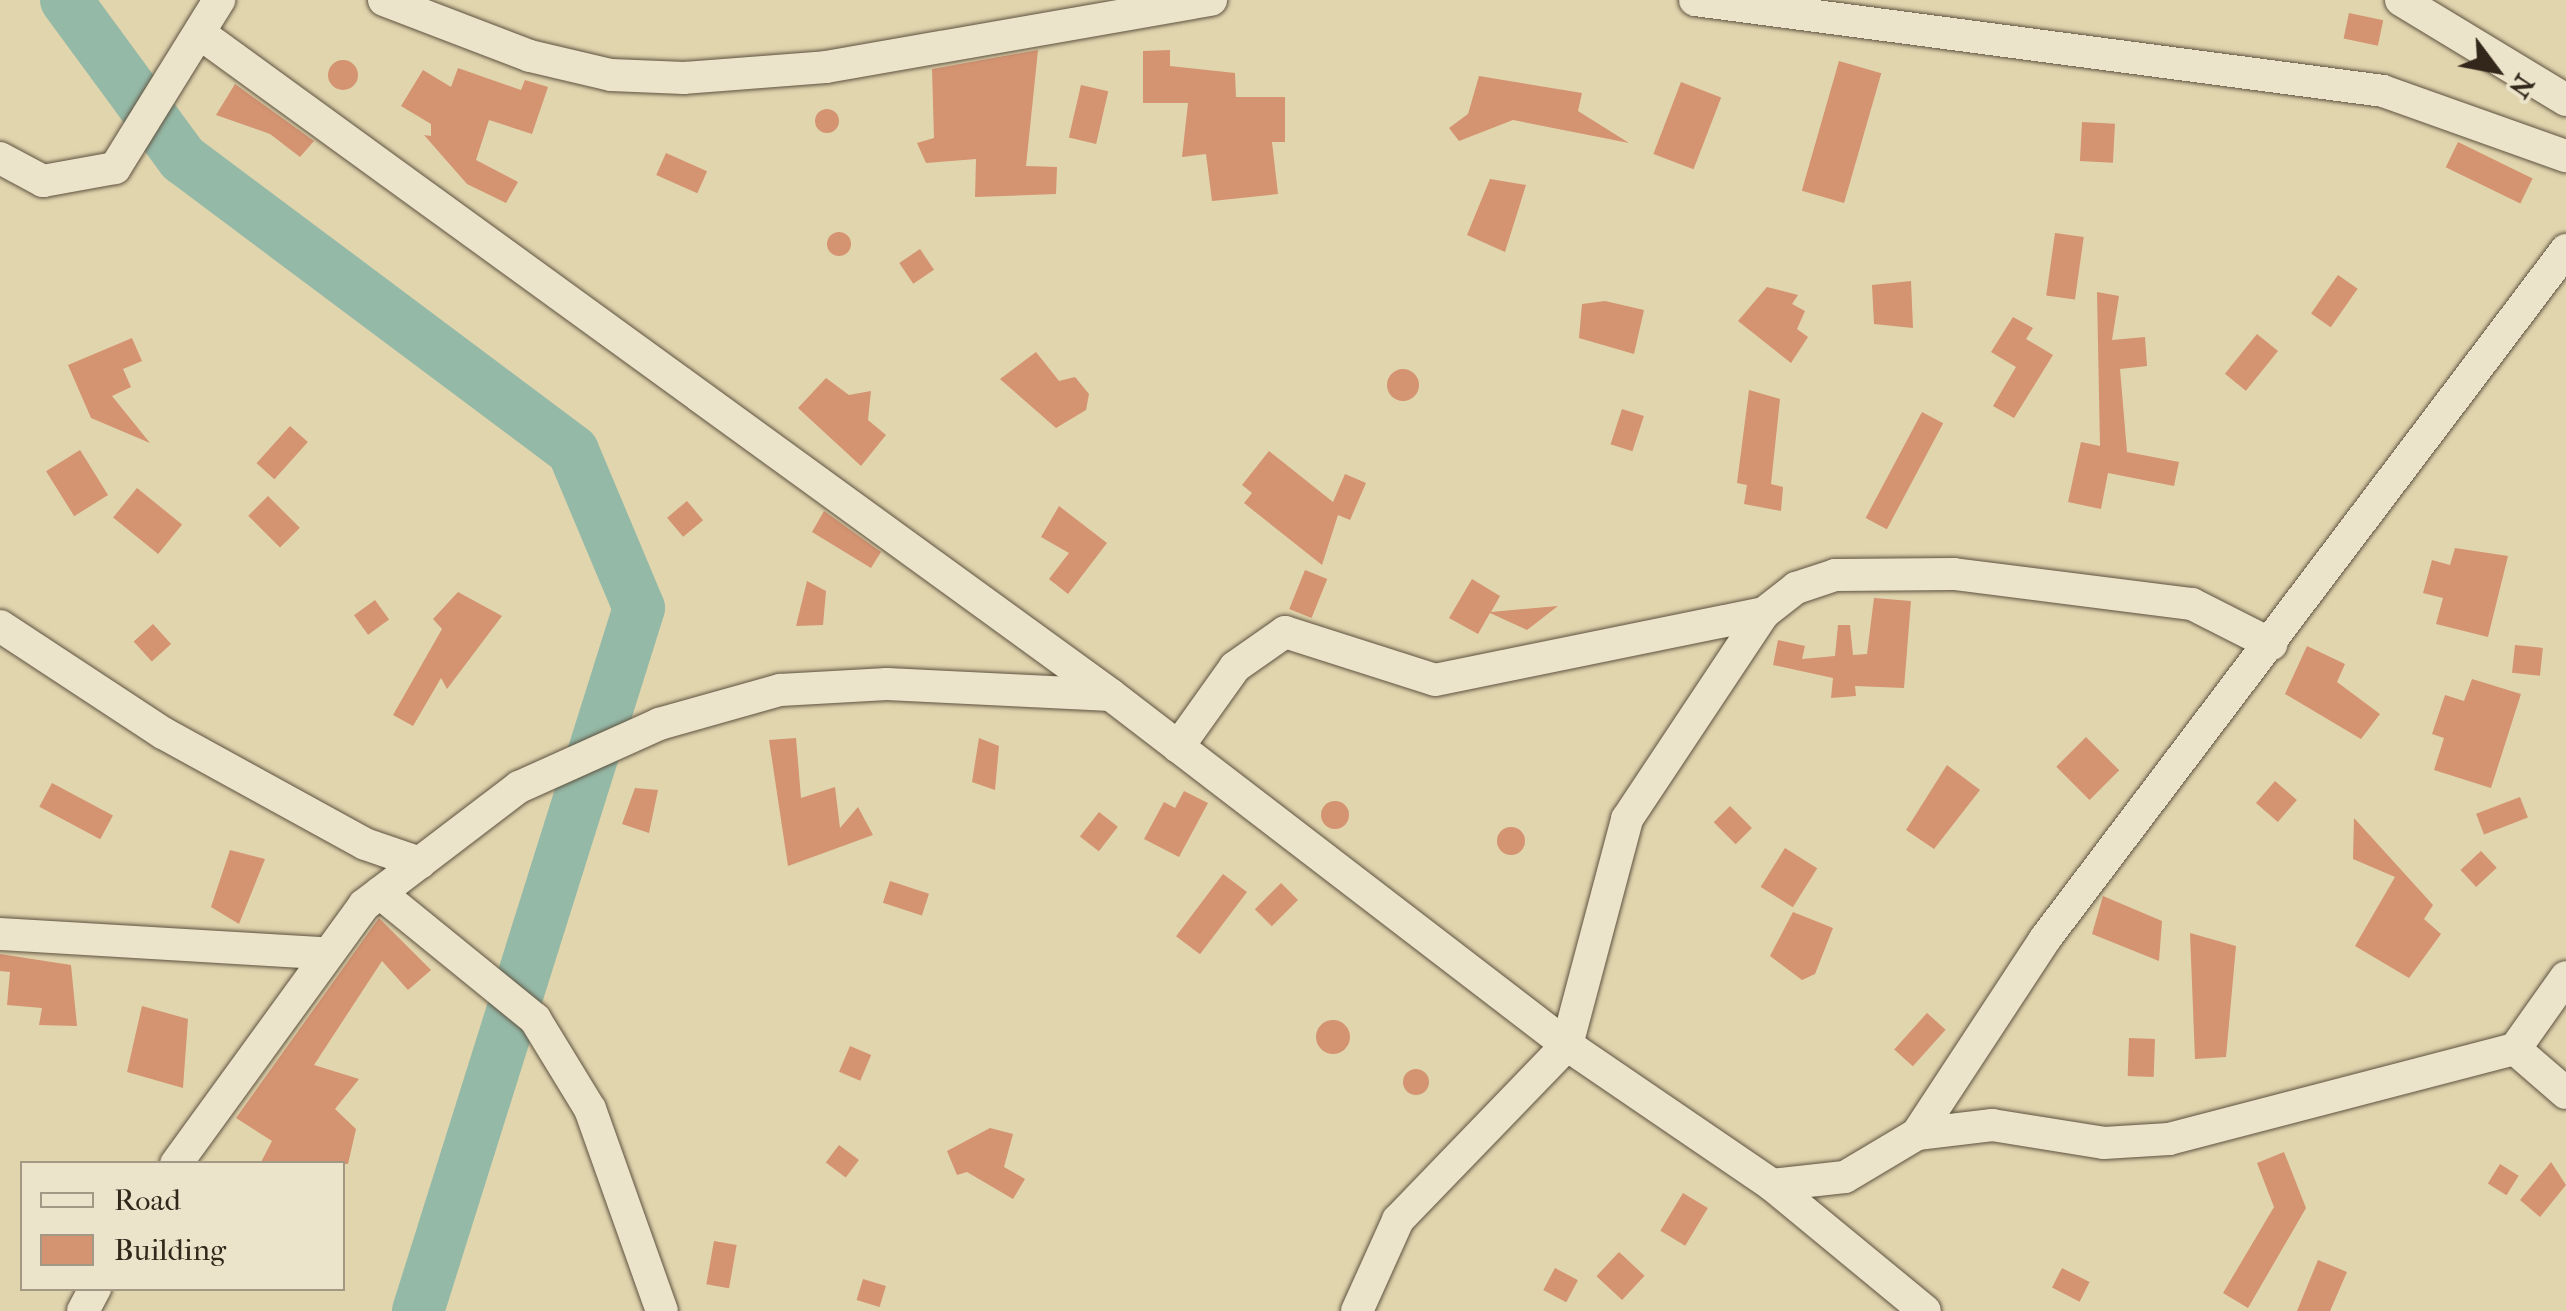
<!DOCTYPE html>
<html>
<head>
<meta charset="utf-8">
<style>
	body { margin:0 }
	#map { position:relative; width:2566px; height:1311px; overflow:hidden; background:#e1d5ae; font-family:"IM FELL French Canon",serif }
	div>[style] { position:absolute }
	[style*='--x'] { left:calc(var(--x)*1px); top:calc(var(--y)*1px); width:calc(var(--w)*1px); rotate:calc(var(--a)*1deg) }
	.river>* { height:52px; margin:-26px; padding:0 26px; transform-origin:26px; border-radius:26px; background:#95b9a7 }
	.building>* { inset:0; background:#d49371; transform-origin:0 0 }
	.round { border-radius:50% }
	.roads { filter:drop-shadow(0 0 2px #5e5240) drop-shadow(0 0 2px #5e5240) }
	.minor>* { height:32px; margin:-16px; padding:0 16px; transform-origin:16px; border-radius:16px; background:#ece4ca }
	span { translate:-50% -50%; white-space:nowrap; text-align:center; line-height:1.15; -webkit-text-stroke:10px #ece4ca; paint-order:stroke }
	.legend { position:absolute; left:20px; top:1161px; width:325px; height:130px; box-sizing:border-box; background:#ece4ca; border:2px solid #a29884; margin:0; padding:12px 18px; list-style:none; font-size:30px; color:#33271b }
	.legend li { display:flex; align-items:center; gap:20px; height:50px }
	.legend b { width:50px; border:2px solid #a29884 }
	.north { position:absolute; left:2446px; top:20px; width:100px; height:100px; -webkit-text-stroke:8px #ece4ca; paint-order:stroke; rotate:122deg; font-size:28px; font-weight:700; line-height:40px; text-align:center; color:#33271b }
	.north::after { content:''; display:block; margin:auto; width:35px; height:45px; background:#33271b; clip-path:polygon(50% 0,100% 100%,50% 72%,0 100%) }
</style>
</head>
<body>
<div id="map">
	<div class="river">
		<div style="--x:66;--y:0;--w:197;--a:53.7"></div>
		<div style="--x:183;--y:159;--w:487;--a:36.8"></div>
		<div style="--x:573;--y:451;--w:170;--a:67.2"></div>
		<div style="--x:639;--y:608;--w:737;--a:107.45"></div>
	</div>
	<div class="building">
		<div style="left:2349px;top:13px;width:35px;height:26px;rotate:12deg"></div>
		<div style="clip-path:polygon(1038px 50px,1026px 166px,1057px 167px,1056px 194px,975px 197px,976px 159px,926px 163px,917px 143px,934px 138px,932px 69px)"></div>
		<div style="clip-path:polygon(1170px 50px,1170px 66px,1235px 73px,1236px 97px,1285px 97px,1285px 142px,1272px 142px,1278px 194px,1212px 201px,1206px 154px,1182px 157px,1188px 103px,1143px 103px,1143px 51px)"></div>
		<div class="round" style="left:328px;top:60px;width:30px;height:30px"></div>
		<div style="left:1839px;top:61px;width:44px;height:135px;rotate:16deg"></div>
		<div style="clip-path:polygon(458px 68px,521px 90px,525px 80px,548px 87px,532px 134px,489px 120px,476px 160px,518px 182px,506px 203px,467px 184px,424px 135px,431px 136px,431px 124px,401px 106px,423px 70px,451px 87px)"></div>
		<div style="clip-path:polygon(1479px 76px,1582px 93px,1578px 111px,1629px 143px,1513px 120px,1459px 141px,1449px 128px,1468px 114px)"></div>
		<div style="left:1681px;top:82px;width:43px;height:77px;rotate:21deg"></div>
		<div style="clip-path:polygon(235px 84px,314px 141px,300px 157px,270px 134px,216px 115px)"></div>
		<div style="left:1081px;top:85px;width:28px;height:54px;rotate:13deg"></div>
		<div class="round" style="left:815px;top:109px;width:24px;height:24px"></div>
		<div style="left:2082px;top:122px;width:33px;height:39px;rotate:3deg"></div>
		<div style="left:2458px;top:142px;width:83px;height:28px;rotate:26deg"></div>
		<div style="left:666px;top:153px;width:45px;height:24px;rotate:24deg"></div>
		<div style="clip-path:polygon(1490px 179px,1526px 185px,1505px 252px,1467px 235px)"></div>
		<div class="round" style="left:827px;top:232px;width:24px;height:24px"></div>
		<div style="left:2055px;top:233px;width:29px;height:63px;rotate:8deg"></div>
		<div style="left:920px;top:249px;width:25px;height:25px;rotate:56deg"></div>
		<div style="left:2338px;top:275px;width:24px;height:47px;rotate:35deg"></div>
		<div style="clip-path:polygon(1911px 281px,1913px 328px,1874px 324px,1872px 285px)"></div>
		<div style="clip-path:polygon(1767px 287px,1798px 295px,1792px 304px,1805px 311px,1797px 329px,1808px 337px,1791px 363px,1738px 321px)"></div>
		<div style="clip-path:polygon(2097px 292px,2119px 296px,2112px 340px,2145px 337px,2147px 366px,2120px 369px,2127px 452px,2179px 462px,2174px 486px,2108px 473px,2101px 509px,2068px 502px,2081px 442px,2100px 446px)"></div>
		<div style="clip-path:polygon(1605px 301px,1644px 310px,1634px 354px,1579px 338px,1582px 304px)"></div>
		<div style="clip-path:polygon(2013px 317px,2033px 328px,2026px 339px,2053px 355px,2014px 418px,1993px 406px,2016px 367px,1991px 352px)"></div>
		<div style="left:2257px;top:334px;width:27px;height:51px;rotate:39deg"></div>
		<div style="clip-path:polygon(132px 338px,142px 361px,123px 369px,131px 387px,112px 396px,150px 443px,91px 418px,68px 365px)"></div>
		<div style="clip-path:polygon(1036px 352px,1059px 381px,1075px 377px,1089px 394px,1086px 410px,1056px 428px,1000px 379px)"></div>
		<div class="round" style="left:1387px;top:369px;width:32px;height:32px"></div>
		<div style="clip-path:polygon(826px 378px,849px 395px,871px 391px,868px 420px,886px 435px,861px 466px,798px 408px)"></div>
		<div style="clip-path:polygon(1749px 390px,1780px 399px,1771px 484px,1783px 487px,1781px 511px,1744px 504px,1747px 485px,1737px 483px)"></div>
		<div style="left:1622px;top:409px;width:23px;height:37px;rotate:18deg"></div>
		<div style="left:1922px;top:412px;width:24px;height:120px;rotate:28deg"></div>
		<div style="left:290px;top:426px;width:24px;height:50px;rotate:42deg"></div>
		<div style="left:80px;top:450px;width:53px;height:40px;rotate:58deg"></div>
		<div style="clip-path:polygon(1269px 451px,1333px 502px,1345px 474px,1366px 483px,1350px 520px,1338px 515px,1322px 565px,1244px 503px,1252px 493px,1242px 485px)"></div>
		<div style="left:137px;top:488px;width:58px;height:38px;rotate:39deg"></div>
		<div style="left:268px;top:496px;width:45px;height:28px;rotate:45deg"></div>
		<div style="left:687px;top:501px;width:25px;height:26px;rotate:50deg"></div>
		<div style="clip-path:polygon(1059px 506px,1107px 543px,1068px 594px,1049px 579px,1069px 553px,1041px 537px)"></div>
		<div style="clip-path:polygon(824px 511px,881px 552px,871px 568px,812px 532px)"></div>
		<div style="clip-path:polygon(2455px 548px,2508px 556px,2488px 637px,2436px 624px,2443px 598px,2423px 593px,2432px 560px,2450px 565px)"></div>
		<div style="left:1305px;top:570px;width:24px;height:42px;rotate:22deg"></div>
		<div style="clip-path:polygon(1472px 579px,1500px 596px,1491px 612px,1558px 606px,1527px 630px,1490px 613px,1478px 634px,1449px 618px)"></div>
		<div style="clip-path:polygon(807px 581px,826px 591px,823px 625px,796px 626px)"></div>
		<div style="clip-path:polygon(458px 592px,502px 616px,447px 689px,441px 678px,413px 726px,393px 715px,442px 629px,433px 619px)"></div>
		<div style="clip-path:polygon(1874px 598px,1911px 601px,1904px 688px,1855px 686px,1856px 696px,1831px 698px,1833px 678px,1773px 665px,1778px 640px,1805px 646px,1802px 659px,1835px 656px,1838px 625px,1850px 625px,1853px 655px,1867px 654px)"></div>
		<div style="left:375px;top:600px;width:24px;height:26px;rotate:54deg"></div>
		<div style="left:153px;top:624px;width:27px;height:26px;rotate:48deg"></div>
		<div style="left:2515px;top:645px;width:28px;height:28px;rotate:6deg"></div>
		<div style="clip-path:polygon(2307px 646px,2345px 664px,2337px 682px,2380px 714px,2361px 739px,2285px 694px)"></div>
		<div style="clip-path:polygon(2472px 679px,2521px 694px,2491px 788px,2434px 770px,2444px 738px,2432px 734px,2445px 695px,2464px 701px)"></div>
		<div style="left:2086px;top:737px;width:47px;height:42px;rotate:45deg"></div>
		<div style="clip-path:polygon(796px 738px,801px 798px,835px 787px,840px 828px,858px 807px,873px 835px,788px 866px,769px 740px)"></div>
		<div style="clip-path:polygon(979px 738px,999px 746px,995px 790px,972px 782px)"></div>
		<div style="clip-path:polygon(1947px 765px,1980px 790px,1934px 849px,1906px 830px)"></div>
		<div style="left:2275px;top:781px;width:29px;height:29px;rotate:41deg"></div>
		<div style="left:52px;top:783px;width:69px;height:27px;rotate:28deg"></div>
		<div style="clip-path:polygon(635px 788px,658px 790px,649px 833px,622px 824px)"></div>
		<div style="clip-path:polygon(1184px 791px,1208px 803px,1179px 857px,1144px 839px,1164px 802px,1175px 808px)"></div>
		<div style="left:2520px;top:797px;width:22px;height:47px;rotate:69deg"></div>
		<div class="round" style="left:1321px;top:801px;width:28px;height:28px"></div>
		<div style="left:1730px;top:806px;width:31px;height:23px;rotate:45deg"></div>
		<div style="left:1099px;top:812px;width:24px;height:31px;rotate:38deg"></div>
		<div style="clip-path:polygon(2354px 818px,2433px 905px,2424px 919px,2441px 934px,2409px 978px,2355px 946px,2395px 877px,2353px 859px)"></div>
		<div class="round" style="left:1497px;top:827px;width:28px;height:28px"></div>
		<div style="left:1785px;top:848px;width:38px;height:46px;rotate:32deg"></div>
		<div style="clip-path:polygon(230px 850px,265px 859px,239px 924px,211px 907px)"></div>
		<div style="left:2481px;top:851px;width:23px;height:28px;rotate:47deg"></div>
		<div style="left:1223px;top:874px;width:30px;height:78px;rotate:37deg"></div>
		<div style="left:890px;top:881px;width:41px;height:23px;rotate:18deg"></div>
		<div style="left:1281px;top:883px;width:24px;height:37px;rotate:45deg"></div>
		<div style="clip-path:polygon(2103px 896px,2162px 921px,2159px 961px,2092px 934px)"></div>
		<div style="clip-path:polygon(1793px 912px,1833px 928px,1815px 974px,1802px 980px,1770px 956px)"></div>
		<div style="clip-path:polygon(379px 918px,431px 970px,408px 990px,382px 961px,314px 1065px,359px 1079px,335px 1109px,356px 1129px,348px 1164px,260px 1164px,272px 1141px,236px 1118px)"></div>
		<div style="clip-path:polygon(2190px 933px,2236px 946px,2226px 1057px,2195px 1059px)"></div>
		<div style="clip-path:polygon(0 954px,71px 965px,77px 1026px,39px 1025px,42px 1008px,7px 1005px,10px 972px,0 971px)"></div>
		<div style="clip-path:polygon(142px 1006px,188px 1019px,183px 1088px,127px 1072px)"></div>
		<div style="left:1927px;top:1013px;width:25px;height:49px;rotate:42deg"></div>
		<div class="round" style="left:1316px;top:1020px;width:34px;height:34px"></div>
		<div style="left:2129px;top:1038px;width:26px;height:38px;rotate:2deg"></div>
		<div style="left:850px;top:1046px;width:23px;height:28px;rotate:23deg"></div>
		<div class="round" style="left:1403px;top:1069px;width:26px;height:26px"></div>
		<div style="clip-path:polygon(990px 1128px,1013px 1134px,1004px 1167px,1025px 1179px,1013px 1199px,967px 1172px,957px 1175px,947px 1151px)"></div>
		<div style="left:839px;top:1145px;width:25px;height:22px;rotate:37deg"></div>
		<div style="clip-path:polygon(2284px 1152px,2306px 1208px,2248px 1308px,2223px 1293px,2274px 1207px,2257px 1163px)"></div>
		<div style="clip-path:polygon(2551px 1162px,2566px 1185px,2540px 1217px,2520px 1200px)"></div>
		<div style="left:2500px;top:1164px;width:22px;height:23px;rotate:32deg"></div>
		<div style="left:1683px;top:1193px;width:29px;height:44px;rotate:31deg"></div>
		<div style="left:714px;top:1241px;width:23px;height:44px;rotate:10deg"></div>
		<div style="left:1619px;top:1252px;width:35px;height:33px;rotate:43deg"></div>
		<div style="clip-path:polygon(2318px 1260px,2347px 1272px,2330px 1311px,2297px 1311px)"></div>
		<div style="left:1555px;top:1268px;width:26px;height:25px;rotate:28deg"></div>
		<div style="left:2062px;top:1268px;width:31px;height:22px;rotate:27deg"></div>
		<div style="left:863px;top:1279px;width:24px;height:22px;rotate:17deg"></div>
	</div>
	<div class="roads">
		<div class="minor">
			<div style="--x:384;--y:0;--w:156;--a:21"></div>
			<div style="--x:530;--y:56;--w:83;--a:13.2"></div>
			<div style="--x:611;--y:75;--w:73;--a:2.4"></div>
			<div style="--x:684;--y:78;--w:142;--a:-4.4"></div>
			<div style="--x:826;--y:67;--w:391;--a:-9.9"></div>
			<div style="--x:1695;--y:0;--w:694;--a:7.53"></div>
			<div style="--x:2383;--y:91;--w:194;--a:19.6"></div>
			<div style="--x:2401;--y:0;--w:193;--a:31.2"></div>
			<div style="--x:202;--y:35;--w:1123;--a:35.98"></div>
			<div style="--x:1111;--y:695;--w:575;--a:37.51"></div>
			<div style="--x:1567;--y:1045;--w:248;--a:34.3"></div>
			<div style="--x:1772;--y:1185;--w:198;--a:39.5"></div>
			<div style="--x:0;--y:158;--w:49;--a:28.1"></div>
			<div style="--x:43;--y:181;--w:73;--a:-10.2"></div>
			<div style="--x:115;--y:168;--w:198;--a:-58.2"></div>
			<div style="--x:0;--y:626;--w:195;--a:33.3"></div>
			<div style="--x:163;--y:733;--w:230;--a:28.8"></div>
			<div style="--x:365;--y:844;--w:58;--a:19.1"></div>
			<div style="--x:1178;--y:747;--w:98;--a:-54.5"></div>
			<div style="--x:1235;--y:667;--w:61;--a:-35"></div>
			<div style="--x:1285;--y:632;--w:157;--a:17.7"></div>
			<div style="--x:1435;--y:680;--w:336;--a:-11.5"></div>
			<div style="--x:380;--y:893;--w:200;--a:39.1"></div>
			<div style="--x:535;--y:1019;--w:105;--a:58.6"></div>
			<div style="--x:590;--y:1109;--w:214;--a:70.4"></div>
			<div style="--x:0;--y:934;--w:325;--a:3.4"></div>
			<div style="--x:2515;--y:1049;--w:88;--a:-54.7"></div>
			<div style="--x:1917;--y:1134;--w:76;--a:-6.8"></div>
			<div style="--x:1992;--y:1125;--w:113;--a:9.1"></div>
			<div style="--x:2104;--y:1143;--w:65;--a:-3.5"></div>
			<div style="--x:2169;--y:1139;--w:358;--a:-14.6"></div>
			<div style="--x:2515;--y:1049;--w:67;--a:40.8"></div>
			<div style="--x:176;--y:1164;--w:320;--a:-54"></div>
			<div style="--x:364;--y:905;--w:195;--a:-37.3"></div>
			<div style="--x:519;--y:787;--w:154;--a:-24.2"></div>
			<div style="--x:659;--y:724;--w:126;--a:-15.7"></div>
			<div style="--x:780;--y:690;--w:107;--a:-3.2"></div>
			<div style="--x:887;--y:684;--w:224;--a:2.8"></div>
			<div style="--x:1772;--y:1185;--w:73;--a:-6.3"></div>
			<div style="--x:1845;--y:1177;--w:84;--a:-30.8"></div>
			<div style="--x:1917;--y:1134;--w:233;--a:-56.7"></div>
			<div style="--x:2045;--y:939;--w:864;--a:-52.9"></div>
			<div style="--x:83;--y:1311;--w:26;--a:-62"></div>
			<div style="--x:1357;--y:1311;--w:100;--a:-65.7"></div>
			<div style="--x:1398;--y:1220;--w:243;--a:-46"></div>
			<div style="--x:1567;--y:1045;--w:234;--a:-75.1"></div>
			<div style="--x:1627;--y:819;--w:247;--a:-56.4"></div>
			<div style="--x:1764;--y:613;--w:41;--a:-38"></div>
			<div style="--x:1796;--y:588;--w:41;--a:-18.4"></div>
			<div style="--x:1835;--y:575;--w:119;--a:-0.5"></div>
			<div style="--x:1954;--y:574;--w:240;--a:7.2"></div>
			<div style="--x:2192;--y:604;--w:89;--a:26.9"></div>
		</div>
	</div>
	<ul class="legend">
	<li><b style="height:12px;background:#ece4ca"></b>Road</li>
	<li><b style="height:28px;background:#d49371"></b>Building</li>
	</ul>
	<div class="north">N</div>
</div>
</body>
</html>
